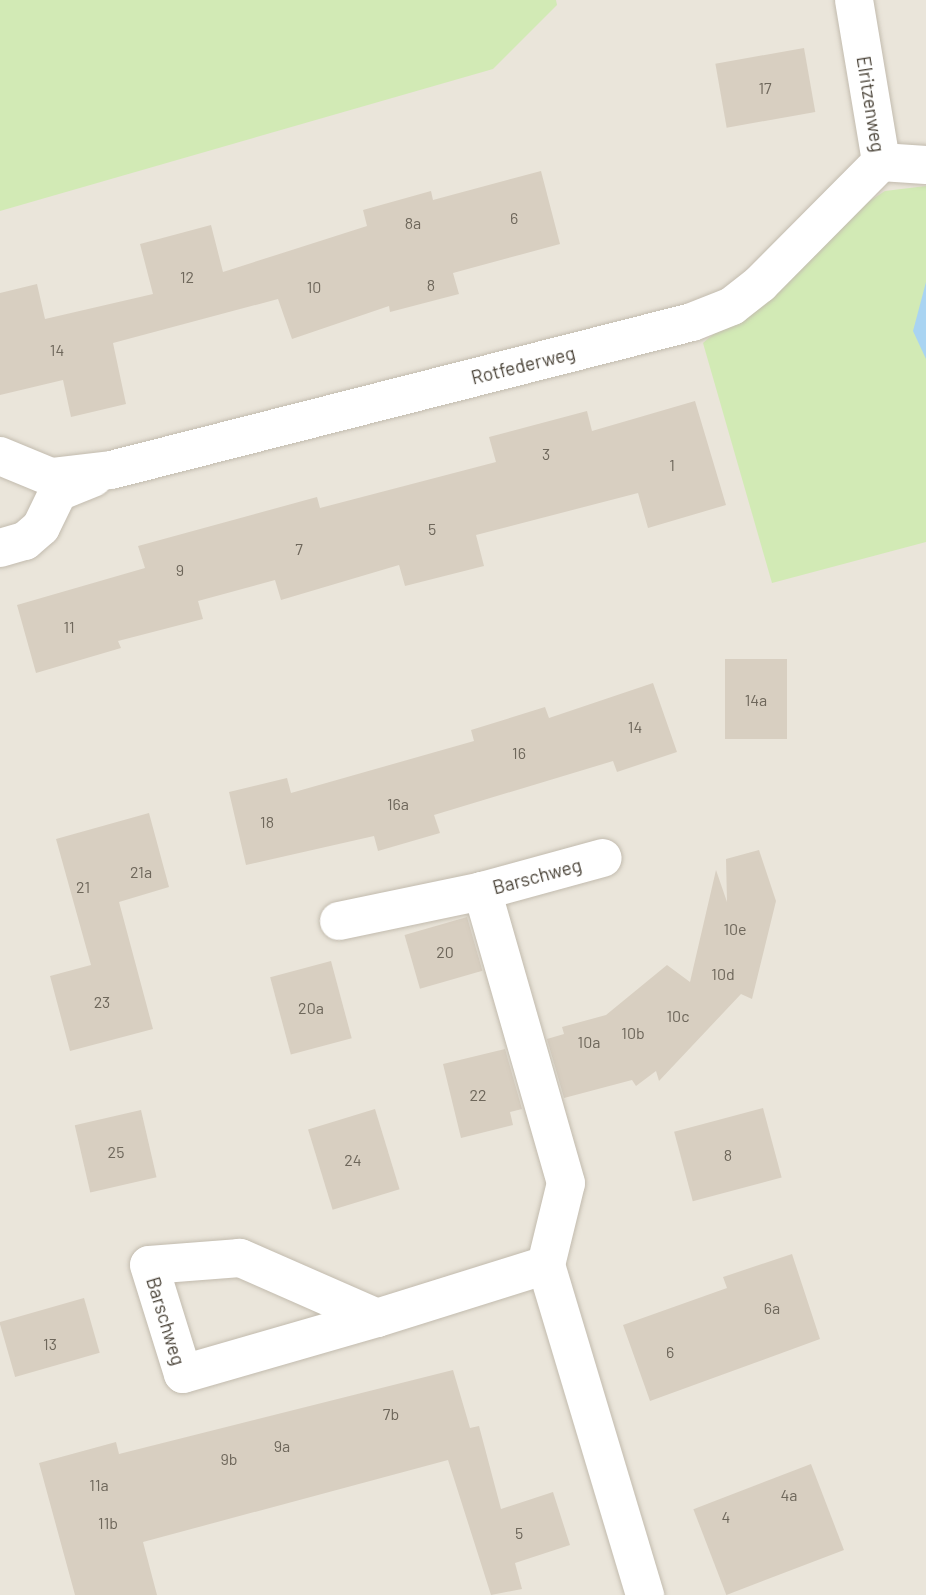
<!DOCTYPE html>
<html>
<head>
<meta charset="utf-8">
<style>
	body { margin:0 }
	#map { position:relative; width:926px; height:1595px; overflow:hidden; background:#f6f3ec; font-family:Barlow,sans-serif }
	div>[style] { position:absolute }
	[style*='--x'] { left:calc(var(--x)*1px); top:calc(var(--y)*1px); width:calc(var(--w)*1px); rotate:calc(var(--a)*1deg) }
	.residential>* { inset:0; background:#eae5da; transform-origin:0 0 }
	.green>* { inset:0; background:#d2eab5 }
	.water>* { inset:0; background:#a9d4f2 }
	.building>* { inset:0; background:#d8cfc1; transform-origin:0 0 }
	.roads { filter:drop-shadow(0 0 2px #c2bbae) drop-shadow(0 0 2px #c2bbae) }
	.minor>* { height:38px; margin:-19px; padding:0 19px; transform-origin:19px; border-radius:19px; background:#fff }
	span { translate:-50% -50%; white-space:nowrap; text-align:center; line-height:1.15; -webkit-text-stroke:7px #fff; paint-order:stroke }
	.number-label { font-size:16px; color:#6e675b }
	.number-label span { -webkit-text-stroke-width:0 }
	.street-label { font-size:19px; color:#4b4439 }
</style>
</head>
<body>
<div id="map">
	<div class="residential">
		<div style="left:0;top:0;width:926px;height:1595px"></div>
	</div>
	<div class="green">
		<div style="clip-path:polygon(0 0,556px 0,557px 5px,493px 69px,0 211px)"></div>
		<div style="clip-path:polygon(926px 186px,926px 542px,772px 583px,703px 343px,865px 204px,885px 191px)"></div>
	</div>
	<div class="water">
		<div style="clip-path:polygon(926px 282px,926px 359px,913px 331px)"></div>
	</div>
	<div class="building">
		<div style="left:804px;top:48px;width:65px;height:90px;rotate:80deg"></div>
		<div style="clip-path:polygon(541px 171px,560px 244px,453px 273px,459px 294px,390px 312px,389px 306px,292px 339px,278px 299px,113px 343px,126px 404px,71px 417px,63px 380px,0 395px,0 293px,37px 284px,45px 319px,153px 294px,140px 244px,211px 225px,223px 272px,367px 226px,363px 210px,431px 191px,433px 200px)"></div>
		<div style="clip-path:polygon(695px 401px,726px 505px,648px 528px,638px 493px,476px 535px,484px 566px,405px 586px,399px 565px,281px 600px,275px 580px,198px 601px,203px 619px,118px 641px,121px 648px,36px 673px,17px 605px,145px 568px,138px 546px,317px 497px,320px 508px,496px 462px,489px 437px,587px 411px,592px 431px)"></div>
		<div style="left:787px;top:659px;width:80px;height:62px;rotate:90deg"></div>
		<div style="clip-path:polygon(653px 683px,677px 752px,617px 772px,613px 761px,434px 815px,440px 833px,378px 851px,374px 836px,246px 865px,229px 792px,287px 778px,291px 793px,474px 741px,471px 730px,545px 707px,549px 718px)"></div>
		<div style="clip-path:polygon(149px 813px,169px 887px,119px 902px,153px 1029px,70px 1051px,50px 976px,91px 965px,56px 839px)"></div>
		<div style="clip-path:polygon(759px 850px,776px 901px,752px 999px,741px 994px,659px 1081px,656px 1071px,636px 1086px,632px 1080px,564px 1098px,547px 1039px,564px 1034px,562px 1027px,606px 1015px,667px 965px,690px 982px,716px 870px,727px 902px,726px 859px)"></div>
		<div style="left:467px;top:917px;width:56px;height:65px;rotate:74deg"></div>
		<div style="left:331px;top:961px;width:80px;height:63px;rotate:75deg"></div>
		<div style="clip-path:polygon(505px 1049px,522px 1109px,510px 1112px,513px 1125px,461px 1138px,443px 1064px)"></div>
		<div style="left:763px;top:1108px;width:72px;height:92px;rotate:75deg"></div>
		<div style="left:375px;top:1109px;width:84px;height:70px;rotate:73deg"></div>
		<div style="left:141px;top:1110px;width:69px;height:68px;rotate:77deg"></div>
		<div style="clip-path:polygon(792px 1254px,820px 1339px,650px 1401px,623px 1325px,727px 1288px,723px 1277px)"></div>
		<div style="left:84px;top:1298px;width:57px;height:88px;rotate:74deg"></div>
		<div style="clip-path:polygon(453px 1370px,470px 1428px,479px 1426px,501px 1509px,553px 1492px,570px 1545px,515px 1563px,522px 1589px,491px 1595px,448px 1460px,143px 1542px,157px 1595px,75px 1595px,39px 1463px,116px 1442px,119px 1454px)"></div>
		<div style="left:811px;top:1464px;width:92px;height:126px;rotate:69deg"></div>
	</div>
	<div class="roads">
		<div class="minor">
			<div style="--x:854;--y:0;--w:164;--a:80.5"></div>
			<div style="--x:881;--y:162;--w:45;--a:3.8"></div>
			<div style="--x:0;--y:456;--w:55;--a:22.4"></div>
			<div style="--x:51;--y:477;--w:60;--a:-6.7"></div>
			<div style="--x:111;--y:470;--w:600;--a:-14.29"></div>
			<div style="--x:692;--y:322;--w:43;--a:-21.8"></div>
			<div style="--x:732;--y:306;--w:36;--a:-38"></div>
			<div style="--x:760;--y:284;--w:172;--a:-45.2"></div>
			<div style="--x:0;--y:548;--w:26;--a:-16"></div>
			<div style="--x:25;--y:541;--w:21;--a:-41"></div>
			<div style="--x:41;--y:527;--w:39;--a:-64"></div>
			<div style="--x:58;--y:492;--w:38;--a:-22"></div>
			<div style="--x:339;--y:921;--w:146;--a:-11.8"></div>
			<div style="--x:546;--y:1265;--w:84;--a:-76.3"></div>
			<div style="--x:566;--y:1183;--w:304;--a:-106"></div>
			<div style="--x:482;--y:891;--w:125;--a:-15.3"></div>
			<div style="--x:377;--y:1318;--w:150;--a:-156.3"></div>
			<div style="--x:240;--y:1258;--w:91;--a:175.6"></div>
			<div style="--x:149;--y:1265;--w:114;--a:72.7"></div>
			<div style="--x:183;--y:1374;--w:202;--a:-16.1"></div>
			<div style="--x:377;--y:1318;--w:177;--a:-17.4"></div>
			<div style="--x:546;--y:1265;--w:345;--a:73.3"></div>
		</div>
	</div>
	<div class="number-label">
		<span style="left:765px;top:88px">17</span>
		<span style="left:514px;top:218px">6</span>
		<span style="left:413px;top:223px">8a</span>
		<span style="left:187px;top:277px">12</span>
		<span style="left:431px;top:285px">8</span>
		<span style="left:314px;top:287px">10</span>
		<span style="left:57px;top:350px">14</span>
		<span style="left:546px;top:454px">3</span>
		<span style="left:672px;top:465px">1</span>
		<span style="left:432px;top:529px">5</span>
		<span style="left:299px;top:549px">7</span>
		<span style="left:180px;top:570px">9</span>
		<span style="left:69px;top:627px">11</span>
		<span style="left:756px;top:700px">14a</span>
		<span style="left:635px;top:727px">14</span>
		<span style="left:519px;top:753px">16</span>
		<span style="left:398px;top:804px">16a</span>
		<span style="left:267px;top:822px">18</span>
		<span style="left:141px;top:872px">21a</span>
		<span style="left:83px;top:887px">21</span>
		<span style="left:735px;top:929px">10e</span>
		<span style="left:445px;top:952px">20</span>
		<span style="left:723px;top:974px">10d</span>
		<span style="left:102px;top:1002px">23</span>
		<span style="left:311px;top:1008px">20a</span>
		<span style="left:678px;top:1016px">10c</span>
		<span style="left:633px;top:1033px">10b</span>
		<span style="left:589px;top:1042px">10a</span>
		<span style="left:478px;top:1095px">22</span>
		<span style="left:116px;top:1152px">25</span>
		<span style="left:728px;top:1155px">8</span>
		<span style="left:353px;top:1160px">24</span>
		<span style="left:772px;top:1308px">6a</span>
		<span style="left:50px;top:1344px">13</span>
		<span style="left:670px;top:1352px">6</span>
		<span style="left:391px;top:1414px">7b</span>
		<span style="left:282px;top:1446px">9a</span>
		<span style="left:229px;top:1459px">9b</span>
		<span style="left:99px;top:1485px">11a</span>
		<span style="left:789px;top:1495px">4a</span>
		<span style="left:726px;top:1517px">4</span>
		<span style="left:108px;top:1523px">11b</span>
		<span style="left:519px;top:1533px">5</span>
	</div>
	<div class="street-label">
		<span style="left:871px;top:104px;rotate:81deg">Elritzenweg</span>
		<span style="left:523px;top:365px;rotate:-14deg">Rotfederweg</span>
		<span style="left:537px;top:876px;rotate:-15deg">Barschweg</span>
		<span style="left:166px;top:1321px;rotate:73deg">Barschweg</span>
	</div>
</div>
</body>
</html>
